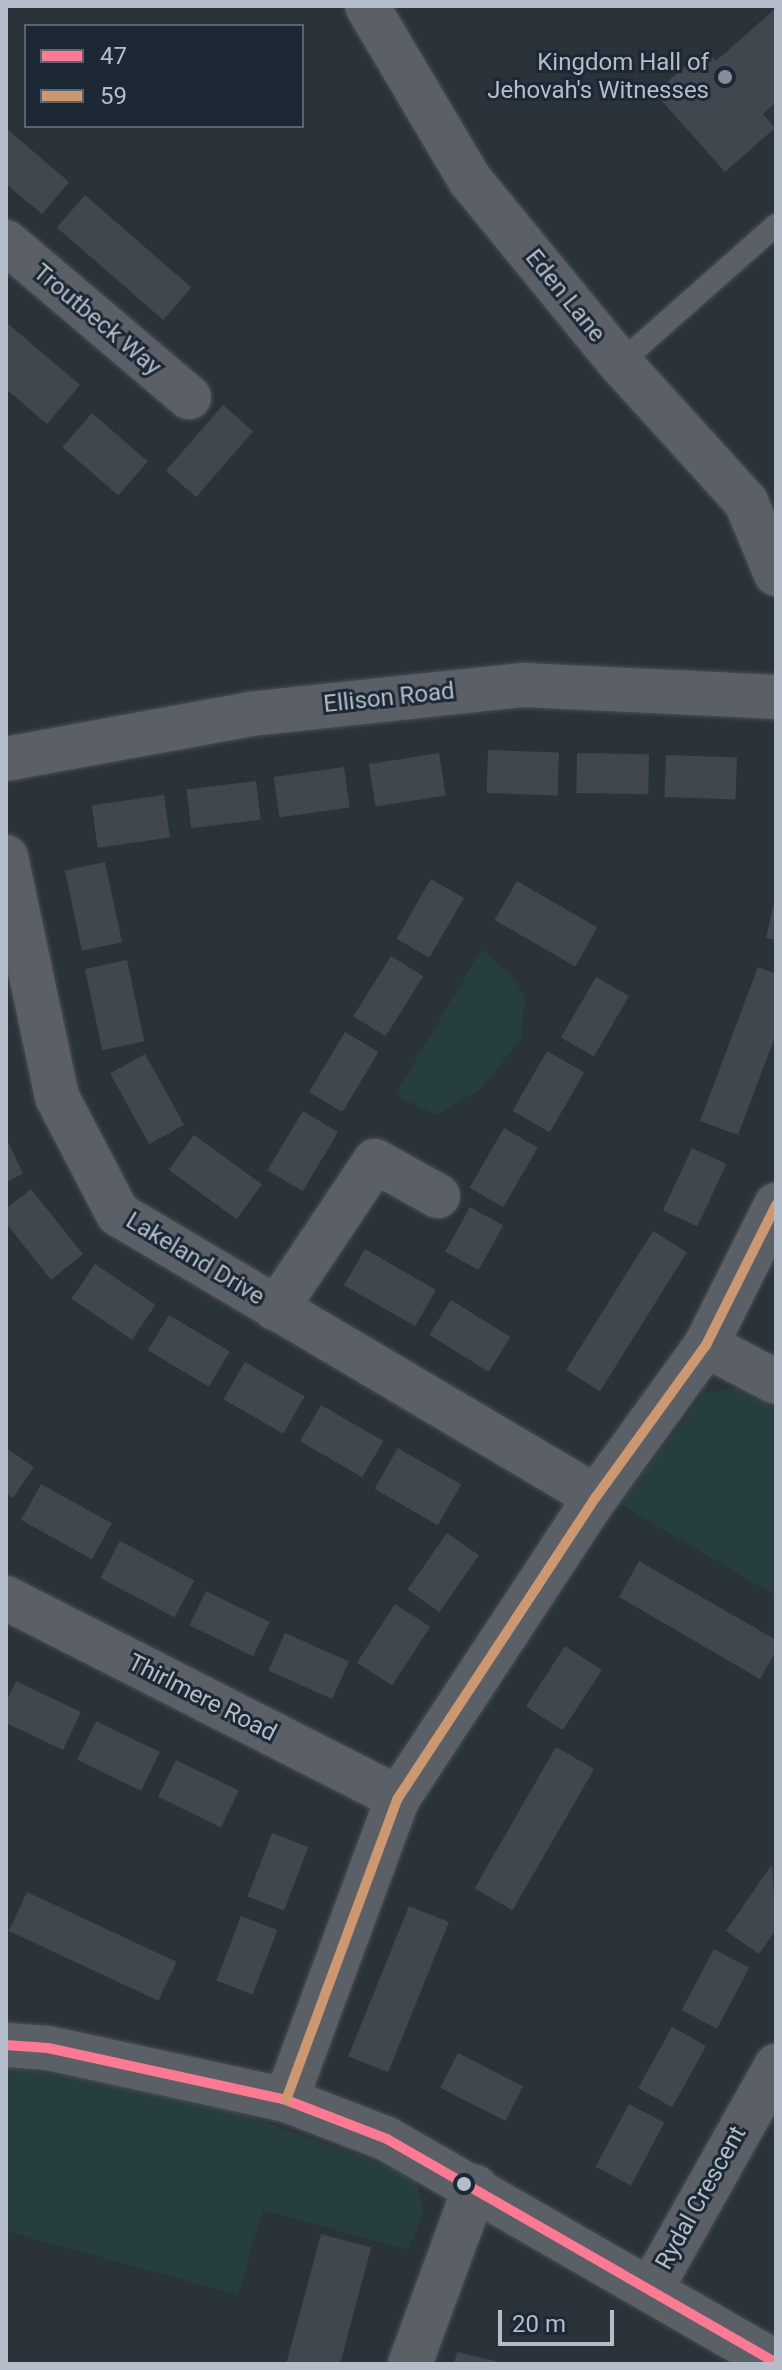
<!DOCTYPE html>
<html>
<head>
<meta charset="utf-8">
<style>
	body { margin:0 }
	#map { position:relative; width:782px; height:2370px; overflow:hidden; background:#2a323a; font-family:Roboto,sans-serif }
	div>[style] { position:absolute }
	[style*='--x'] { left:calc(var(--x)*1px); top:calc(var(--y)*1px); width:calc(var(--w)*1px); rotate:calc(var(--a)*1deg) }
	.green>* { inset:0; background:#273e40 }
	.building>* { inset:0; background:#41474e; transform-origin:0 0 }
	.roads { filter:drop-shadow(0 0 2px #484e54) drop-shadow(0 0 2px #484e54) }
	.service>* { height:22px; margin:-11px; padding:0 11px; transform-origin:11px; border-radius:11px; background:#5b6067 }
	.minor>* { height:44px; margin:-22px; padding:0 22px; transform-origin:22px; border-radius:22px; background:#5b6067 }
	.bus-1>* { height:10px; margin:-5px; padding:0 5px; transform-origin:5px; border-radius:5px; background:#fe7a93 }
	.bus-2>* { height:10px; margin:-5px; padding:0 5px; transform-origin:5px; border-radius:5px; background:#cd976f }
	.dots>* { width:22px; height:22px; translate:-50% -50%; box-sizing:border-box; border:4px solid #1d2835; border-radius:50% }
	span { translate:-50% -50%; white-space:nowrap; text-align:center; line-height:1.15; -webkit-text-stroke:6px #1d2835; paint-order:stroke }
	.poi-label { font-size:24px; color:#b4beca }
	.right { translate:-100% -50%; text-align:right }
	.street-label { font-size:24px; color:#b4beca }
	.frame { position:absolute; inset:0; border:8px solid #b4beca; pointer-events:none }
	.legend { position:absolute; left:24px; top:24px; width:280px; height:104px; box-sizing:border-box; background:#1d2835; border:2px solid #596471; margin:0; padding:10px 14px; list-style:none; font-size:24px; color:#b4beca }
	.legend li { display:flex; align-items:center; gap:16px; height:40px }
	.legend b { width:40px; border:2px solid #596471 }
	.scale { position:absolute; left:498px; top:2310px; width:116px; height:36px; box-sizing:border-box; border:4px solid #b4beca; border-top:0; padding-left:10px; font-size:24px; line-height:28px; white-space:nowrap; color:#b4beca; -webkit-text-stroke:6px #1d2835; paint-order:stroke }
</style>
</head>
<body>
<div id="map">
	<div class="green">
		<div style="clip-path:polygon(482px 949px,515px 979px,525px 1000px,521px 1039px,480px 1090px,436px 1115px,395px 1095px)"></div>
		<div style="clip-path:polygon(738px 1388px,776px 1410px,776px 1596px,620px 1504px,704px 1393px)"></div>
		<div style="clip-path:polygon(6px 2068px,75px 2077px,239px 2113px,416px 2176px,423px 2214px,408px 2250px,263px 2210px,238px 2295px,6px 2231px)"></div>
	</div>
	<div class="building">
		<div style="clip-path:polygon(776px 8px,776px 102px,763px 114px,775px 128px,725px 172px,655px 93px,705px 49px,716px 61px)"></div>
		<div style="clip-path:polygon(6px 128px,69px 182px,42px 214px,6px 184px)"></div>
		<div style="left:85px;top:195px;width:141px;height:43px;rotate:41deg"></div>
		<div style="clip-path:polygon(6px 322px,80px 385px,47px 424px,6px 389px)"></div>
		<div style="left:223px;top:405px;width:40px;height:87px;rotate:41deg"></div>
		<div style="left:92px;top:413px;width:74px;height:45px;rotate:41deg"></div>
		<div style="left:488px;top:750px;width:71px;height:43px;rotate:2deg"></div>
		<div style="left:439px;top:753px;width:43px;height:71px;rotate:81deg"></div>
		<div style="left:577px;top:753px;width:72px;height:40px;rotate:1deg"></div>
		<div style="left:666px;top:755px;width:71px;height:42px;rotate:2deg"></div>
		<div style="left:344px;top:767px;width:41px;height:71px;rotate:82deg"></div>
		<div style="left:256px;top:781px;width:39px;height:70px;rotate:83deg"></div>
		<div style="left:164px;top:795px;width:43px;height:73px;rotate:82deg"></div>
		<div style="left:105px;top:862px;width:82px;height:41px;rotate:78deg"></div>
		<div style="left:431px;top:879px;width:38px;height:69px;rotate:30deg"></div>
		<div style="left:517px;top:881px;width:93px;height:45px;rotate:30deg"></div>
		<div style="clip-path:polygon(775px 899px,776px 899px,776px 940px,766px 938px)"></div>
		<div style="left:391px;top:956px;width:38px;height:71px;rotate:32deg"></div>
		<div style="left:127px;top:960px;width:83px;height:43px;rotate:78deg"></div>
		<div style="clip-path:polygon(758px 967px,776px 974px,776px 1034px,738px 1135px,700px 1121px)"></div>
		<div style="left:596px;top:977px;width:38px;height:70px;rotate:30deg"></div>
		<div style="left:345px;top:1032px;width:39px;height:70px;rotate:31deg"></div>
		<div style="left:547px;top:1051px;width:43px;height:69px;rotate:30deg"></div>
		<div style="left:145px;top:1054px;width:81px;height:40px;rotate:61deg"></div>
		<div style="left:303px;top:1111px;width:41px;height:69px;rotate:31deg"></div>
		<div style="left:504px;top:1128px;width:39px;height:69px;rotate:30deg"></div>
		<div style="left:194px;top:1135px;width:84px;height:43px;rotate:36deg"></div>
		<div style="clip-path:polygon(6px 1137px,23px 1174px,6px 1182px)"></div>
		<div style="left:692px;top:1148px;width:38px;height:69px;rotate:25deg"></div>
		<div style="clip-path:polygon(31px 1189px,83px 1254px,51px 1280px,6px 1223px,6px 1209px)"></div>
		<div style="left:470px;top:1207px;width:38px;height:51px;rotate:29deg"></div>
		<div style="left:653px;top:1231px;width:40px;height:164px;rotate:32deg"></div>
		<div style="left:365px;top:1249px;width:82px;height:42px;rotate:30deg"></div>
		<div style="left:95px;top:1264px;width:73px;height:42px;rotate:34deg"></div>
		<div style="left:451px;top:1300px;width:70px;height:41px;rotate:32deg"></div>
		<div style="left:169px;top:1315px;width:71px;height:41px;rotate:31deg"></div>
		<div style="left:245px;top:1362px;width:69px;height:43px;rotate:30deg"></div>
		<div style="left:321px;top:1405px;width:72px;height:42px;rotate:30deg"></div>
		<div style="clip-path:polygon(6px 1448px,34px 1467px,13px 1498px,6px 1494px)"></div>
		<div style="left:398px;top:1448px;width:73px;height:47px;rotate:30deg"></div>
		<div style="left:41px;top:1484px;width:81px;height:41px;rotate:29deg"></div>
		<div style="left:447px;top:1533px;width:39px;height:69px;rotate:35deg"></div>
		<div style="left:120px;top:1541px;width:84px;height:42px;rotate:28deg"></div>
		<div style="clip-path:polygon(639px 1561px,776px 1640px,776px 1651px,760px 1679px,619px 1597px)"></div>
		<div style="left:206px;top:1591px;width:71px;height:38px;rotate:26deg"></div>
		<div style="left:395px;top:1604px;width:42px;height:70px;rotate:33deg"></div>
		<div style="left:285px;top:1633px;width:70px;height:41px;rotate:24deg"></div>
		<div style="left:565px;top:1646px;width:44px;height:72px;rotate:33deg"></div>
		<div style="clip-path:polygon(16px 1681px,81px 1712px,63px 1750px,6px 1723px,6px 1702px)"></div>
		<div style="left:96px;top:1721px;width:71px;height:43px;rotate:26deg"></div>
		<div style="left:556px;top:1747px;width:44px;height:163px;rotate:30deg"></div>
		<div style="left:176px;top:1760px;width:70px;height:41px;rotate:26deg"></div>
		<div style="left:272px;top:1833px;width:39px;height:68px;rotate:21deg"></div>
		<div style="clip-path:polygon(772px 1864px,776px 1930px,759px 1954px,726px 1931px)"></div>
		<div style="left:27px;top:1892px;width:165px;height:43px;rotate:25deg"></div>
		<div style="left:409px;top:1906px;width:43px;height:162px;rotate:22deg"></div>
		<div style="left:241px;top:1916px;width:39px;height:69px;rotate:21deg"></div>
		<div style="left:714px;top:1949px;width:40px;height:69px;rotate:28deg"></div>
		<div style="left:672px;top:2027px;width:39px;height:70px;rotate:29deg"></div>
		<div style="left:458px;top:2053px;width:73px;height:39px;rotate:27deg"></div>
		<div style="left:629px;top:2104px;width:40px;height:71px;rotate:28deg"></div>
		<div style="left:321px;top:2234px;width:52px;height:135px;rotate:15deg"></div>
		<div style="clip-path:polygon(457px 2352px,503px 2363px,503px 2364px,454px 2364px)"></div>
	</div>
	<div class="roads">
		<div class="service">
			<div style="--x:620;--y:363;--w:208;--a:-41.5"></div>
		</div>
		<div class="minor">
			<div style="--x:367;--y:6;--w:202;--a:59.4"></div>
			<div style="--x:470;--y:180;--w:237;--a:50.7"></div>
			<div style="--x:620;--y:363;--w:188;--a:47.8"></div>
			<div style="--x:746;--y:502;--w:78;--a:67.4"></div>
			<div style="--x:6;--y:242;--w:240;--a:40.3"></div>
			<div style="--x:6;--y:759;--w:248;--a:-10.4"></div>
			<div style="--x:250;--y:714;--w:275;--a:-6.1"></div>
			<div style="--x:523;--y:685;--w:253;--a:2.7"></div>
			<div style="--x:6;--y:857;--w:245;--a:78"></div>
			<div style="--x:57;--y:1097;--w:132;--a:62.5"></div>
			<div style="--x:118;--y:1214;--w:555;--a:30.63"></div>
			<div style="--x:276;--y:1309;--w:178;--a:-56.2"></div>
			<div style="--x:375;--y:1161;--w:72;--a:29.1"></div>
			<div style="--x:706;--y:1345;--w:79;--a:27.9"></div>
			<div style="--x:6;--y:1598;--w:440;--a:27"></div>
			<div style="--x:6;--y:2045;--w:42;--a:4.1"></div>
			<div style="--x:48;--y:2048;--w:244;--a:12.3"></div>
			<div style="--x:286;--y:2100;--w:108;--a:21.1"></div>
			<div style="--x:387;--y:2139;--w:449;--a:29.9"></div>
			<div style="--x:286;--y:2100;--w:322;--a:-69.7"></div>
			<div style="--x:398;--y:1798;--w:360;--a:-56.7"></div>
			<div style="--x:596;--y:1497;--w:188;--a:-54.1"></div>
			<div style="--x:706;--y:1345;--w:157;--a:-63.4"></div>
			<div style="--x:651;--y:2289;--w:256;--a:-60.7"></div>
			<div style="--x:410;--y:2364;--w:189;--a:-69.8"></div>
		</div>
	</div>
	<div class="bus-1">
		<div style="--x:6;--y:2045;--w:42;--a:4.1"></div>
		<div style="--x:48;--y:2048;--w:244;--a:12.3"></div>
		<div style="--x:286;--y:2100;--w:108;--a:21.1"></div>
		<div style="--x:387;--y:2139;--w:449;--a:29.9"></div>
	</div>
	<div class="bus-2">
		<div style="--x:286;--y:2100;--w:322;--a:-69.7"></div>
		<div style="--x:398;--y:1798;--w:360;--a:-56.7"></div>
		<div style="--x:596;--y:1497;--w:188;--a:-54.1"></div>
		<div style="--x:706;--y:1345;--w:157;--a:-63.4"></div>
	</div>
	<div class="dots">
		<div style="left:725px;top:77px;background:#848d98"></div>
		<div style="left:464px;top:2184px;background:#b4beca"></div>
	</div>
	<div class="poi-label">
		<span class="right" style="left:709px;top:77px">Kingdom Hall of<br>Jehovah's Witnesses</span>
	</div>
	<div class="street-label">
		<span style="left:565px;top:296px;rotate:51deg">Eden Lane</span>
		<span style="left:97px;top:320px;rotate:40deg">Troutbeck Way</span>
		<span style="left:389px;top:698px;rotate:-6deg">Ellison Road</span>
		<span style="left:195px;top:1259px;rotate:31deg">Lakeland Drive</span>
		<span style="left:202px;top:1698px;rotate:27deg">Thirlmere Road</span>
		<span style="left:701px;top:2198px;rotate:-61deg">Rydal Crescent</span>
	</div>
	<div class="frame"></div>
	<ul class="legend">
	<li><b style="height:10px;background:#fe7a93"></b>47</li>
	<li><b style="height:10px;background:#cd976f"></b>59</li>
	</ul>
	<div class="scale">20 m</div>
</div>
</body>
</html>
